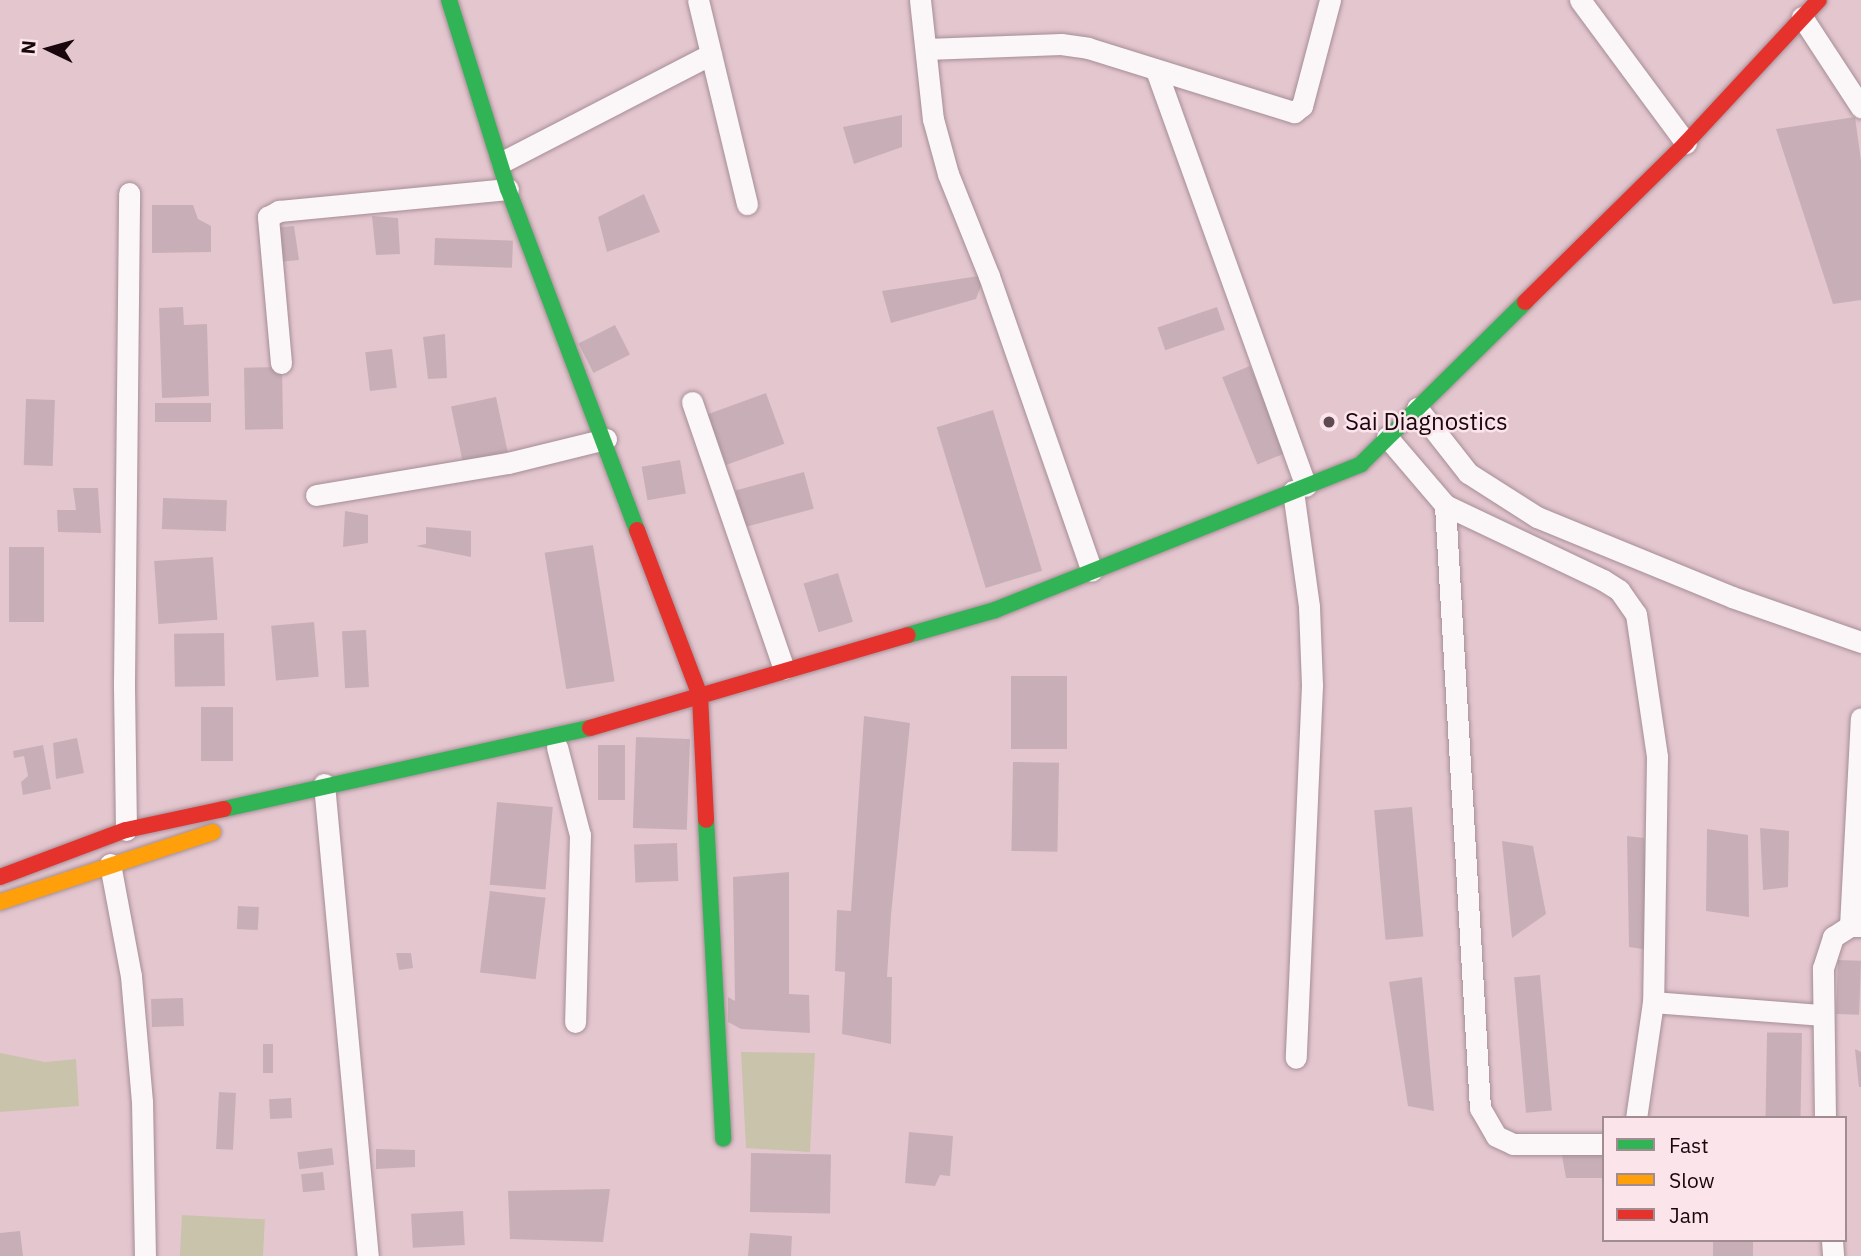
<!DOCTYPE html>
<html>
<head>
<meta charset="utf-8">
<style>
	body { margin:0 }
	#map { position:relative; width:1861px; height:1256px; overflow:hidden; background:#e4c6cf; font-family:"IBM Plex Sans",sans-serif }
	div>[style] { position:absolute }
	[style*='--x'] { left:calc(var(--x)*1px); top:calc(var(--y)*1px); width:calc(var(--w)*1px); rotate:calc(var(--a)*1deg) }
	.green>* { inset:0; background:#cac3ac; transform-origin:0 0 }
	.building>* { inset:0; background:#c8afb7; transform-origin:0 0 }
	.roads { filter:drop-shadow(0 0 2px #a58e95) drop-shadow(0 0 2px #a58e95) }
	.street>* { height:21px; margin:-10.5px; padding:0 10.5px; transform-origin:10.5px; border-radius:10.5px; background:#fbf6f8 }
	.fast>* { height:16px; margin:-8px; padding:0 8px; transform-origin:8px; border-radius:8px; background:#30b455 }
	.slow>* { height:16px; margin:-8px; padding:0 8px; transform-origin:8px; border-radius:8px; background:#ff9f0a }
	.jam>* { height:16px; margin:-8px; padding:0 8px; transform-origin:8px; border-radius:8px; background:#e5322d }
	.dots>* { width:19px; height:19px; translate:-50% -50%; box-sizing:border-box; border:4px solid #fce4eb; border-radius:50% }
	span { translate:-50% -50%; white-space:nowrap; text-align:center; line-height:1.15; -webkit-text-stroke:5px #fce4eb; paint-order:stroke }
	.poi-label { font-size:24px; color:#19070d }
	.left { translate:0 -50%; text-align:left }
	.legend { position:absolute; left:1602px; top:1116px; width:245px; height:126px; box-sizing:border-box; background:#fce4eb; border:2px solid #a18c92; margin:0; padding:9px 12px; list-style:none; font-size:21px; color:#19070d }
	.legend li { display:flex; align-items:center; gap:14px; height:35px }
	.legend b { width:35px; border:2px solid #a18c92 }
	.north { position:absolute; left:14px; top:14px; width:70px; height:70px; -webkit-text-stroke:5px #fce4eb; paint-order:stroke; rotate:275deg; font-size:19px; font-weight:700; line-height:28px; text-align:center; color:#19070d }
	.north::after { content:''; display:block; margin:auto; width:24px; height:32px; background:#19070d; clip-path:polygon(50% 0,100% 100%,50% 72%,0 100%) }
</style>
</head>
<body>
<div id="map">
	<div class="green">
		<div style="clip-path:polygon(741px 1052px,815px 1053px,810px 1152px,746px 1148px)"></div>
		<div style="clip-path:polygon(0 1053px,45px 1062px,76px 1059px,79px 1106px,0 1112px)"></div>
		<div style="left:182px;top:1215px;width:83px;height:41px;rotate:3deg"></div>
	</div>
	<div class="building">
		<div style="clip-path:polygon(902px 115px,902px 147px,854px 164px,843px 127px)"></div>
		<div style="clip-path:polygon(1855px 117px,1861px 161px,1861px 300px,1833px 304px,1776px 129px)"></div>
		<div style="clip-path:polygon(644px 194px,660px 232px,607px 252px,598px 217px)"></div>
		<div style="clip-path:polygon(152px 205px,193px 205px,198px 219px,211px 226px,211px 252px,152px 253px)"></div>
		<div style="clip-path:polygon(372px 216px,398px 218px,400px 254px,376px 255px)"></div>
		<div style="clip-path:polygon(294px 226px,299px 260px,278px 262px,271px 228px)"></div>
		<div style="left:435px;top:238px;width:78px;height:27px;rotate:2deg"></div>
		<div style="clip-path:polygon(985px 275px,976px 299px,891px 323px,882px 291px)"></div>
		<div style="clip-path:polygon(183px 307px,184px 325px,207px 324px,209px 396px,162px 398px,159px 308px)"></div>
		<div style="left:1217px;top:307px;width:24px;height:63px;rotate:71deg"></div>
		<div style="left:615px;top:325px;width:33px;height:41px;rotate:63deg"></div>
		<div style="clip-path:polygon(445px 334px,447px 378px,428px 379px,423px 337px)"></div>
		<div style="left:392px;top:349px;width:39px;height:27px;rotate:83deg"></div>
		<div style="left:1250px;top:366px;width:94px;height:30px;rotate:68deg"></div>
		<div style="left:282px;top:367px;width:62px;height:38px;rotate:89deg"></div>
		<div style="left:766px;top:393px;width:54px;height:62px;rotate:70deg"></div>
		<div style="left:496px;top:397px;width:56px;height:46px;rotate:78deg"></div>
		<div style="left:26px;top:399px;width:29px;height:66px;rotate:2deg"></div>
		<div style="left:155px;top:403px;width:56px;height:19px"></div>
		<div style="left:993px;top:410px;width:168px;height:59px;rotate:73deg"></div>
		<div style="left:680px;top:460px;width:34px;height:39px;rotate:80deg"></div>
		<div style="left:804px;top:472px;width:38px;height:71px;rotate:75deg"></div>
		<div style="clip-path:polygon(73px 488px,98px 488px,101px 533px,58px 532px,57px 510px,76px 510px)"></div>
		<div style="left:163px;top:498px;width:64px;height:31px;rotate:2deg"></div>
		<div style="clip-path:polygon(345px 511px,368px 515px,368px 543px,343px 547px)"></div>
		<div style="clip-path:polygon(426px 527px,471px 531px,471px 557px,416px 546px,426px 544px)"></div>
		<div style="left:593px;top:545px;width:138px;height:49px;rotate:81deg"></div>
		<div style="left:9px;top:547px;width:35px;height:75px"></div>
		<div style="left:213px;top:557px;width:63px;height:59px;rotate:86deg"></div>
		<div style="left:838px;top:573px;width:51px;height:36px;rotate:73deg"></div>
		<div style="left:314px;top:622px;width:55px;height:43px;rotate:85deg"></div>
		<div style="left:366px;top:630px;width:57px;height:24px;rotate:87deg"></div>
		<div style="left:224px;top:633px;width:53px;height:50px;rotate:89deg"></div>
		<div style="left:1011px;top:676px;width:56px;height:73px"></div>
		<div style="left:201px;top:707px;width:32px;height:54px"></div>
		<div style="clip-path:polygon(864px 716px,910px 723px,891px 915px,887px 977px,892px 977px,891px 1044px,842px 1034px,845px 972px,835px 971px,837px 910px,851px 911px)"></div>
		<div style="left:636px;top:737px;width:54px;height:91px;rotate:2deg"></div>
		<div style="clip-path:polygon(77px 738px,84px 773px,56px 779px,53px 743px)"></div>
		<div style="clip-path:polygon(43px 745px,51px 789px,23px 795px,21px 782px,28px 776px,24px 756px,14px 758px,13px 751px)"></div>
		<div style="left:598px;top:745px;width:27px;height:55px"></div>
		<div style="left:1013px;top:762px;width:46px;height:89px;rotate:1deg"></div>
		<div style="left:497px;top:802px;width:56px;height:83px;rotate:5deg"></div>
		<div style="left:1412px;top:807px;width:130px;height:38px;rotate:85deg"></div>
		<div style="clip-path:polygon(1760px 828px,1789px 831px,1788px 887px,1763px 890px)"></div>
		<div style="clip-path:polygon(1707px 829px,1748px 835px,1749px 917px,1706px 911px)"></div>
		<div style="clip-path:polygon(1627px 836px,1644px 838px,1649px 950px,1629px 947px)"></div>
		<div style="clip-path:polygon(1502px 841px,1533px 846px,1546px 914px,1512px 938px)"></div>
		<div style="left:677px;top:843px;width:38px;height:43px;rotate:88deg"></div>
		<div style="clip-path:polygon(789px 872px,789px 994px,809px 995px,810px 1033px,741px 1029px,728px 1022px,728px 997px,735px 1001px,733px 877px)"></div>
		<div style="left:490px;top:891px;width:56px;height:82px;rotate:7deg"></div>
		<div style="left:238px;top:906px;width:21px;height:23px;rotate:3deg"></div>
		<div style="clip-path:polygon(396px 953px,411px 953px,413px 968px,399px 970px)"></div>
		<div style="left:1838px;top:960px;width:23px;height:54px;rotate:2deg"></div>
		<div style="left:1540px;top:975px;width:136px;height:26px;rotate:85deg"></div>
		<div style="clip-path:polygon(1422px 977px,1434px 1111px,1408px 1106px,1389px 982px)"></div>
		<div style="left:183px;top:998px;width:28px;height:32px;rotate:88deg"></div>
		<div style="left:1802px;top:1033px;width:85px;height:35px;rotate:91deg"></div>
		<div style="left:263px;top:1044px;width:10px;height:29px"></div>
		<div style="clip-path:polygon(1855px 1049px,1861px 1052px,1861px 1087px,1859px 1087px)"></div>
		<div style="left:219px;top:1092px;width:17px;height:57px;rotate:3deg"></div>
		<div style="left:291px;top:1098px;width:20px;height:22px;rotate:87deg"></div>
		<div style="clip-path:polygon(909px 1132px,953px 1136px,950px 1176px,940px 1175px,935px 1186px,905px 1183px)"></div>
		<div style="left:332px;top:1148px;width:17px;height:35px;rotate:83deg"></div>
		<div style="clip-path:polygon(376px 1149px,415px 1150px,415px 1167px,376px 1169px)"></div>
		<div style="clip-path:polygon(1561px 1150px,1604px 1154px,1604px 1178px,1566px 1178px)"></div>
		<div style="left:751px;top:1153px;width:80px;height:59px;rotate:1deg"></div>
		<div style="left:323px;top:1172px;width:18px;height:22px;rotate:84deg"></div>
		<div style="clip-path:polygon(610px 1189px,603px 1242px,510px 1239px,508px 1191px)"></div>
		<div style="left:463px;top:1211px;width:34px;height:52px;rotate:87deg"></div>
		<div style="clip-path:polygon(20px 1231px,23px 1256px,0 1256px,0 1233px)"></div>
		<div style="clip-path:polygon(750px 1233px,792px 1236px,791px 1256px,748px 1256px)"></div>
		<div style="left:1713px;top:1240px;width:40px;height:16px"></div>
	</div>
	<div class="roads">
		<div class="street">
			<div style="--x:698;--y:0;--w:210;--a:76.5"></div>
			<div style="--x:920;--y:0;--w:120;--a:83.8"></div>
			<div style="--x:933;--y:119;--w:57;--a:74.7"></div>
			<div style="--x:948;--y:174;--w:110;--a:68.1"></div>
			<div style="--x:989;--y:276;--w:312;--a:70.8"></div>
			<div style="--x:1580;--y:0;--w:178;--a:53.5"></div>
			<div style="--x:1802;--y:17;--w:108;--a:56.8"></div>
			<div style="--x:926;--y:49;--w:135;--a:-2.1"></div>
			<div style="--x:1061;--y:44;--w:27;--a:8"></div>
			<div style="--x:1088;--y:48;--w:216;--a:17.3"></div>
			<div style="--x:1294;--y:112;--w:10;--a:-37"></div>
			<div style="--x:1302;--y:106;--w:110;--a:-75.2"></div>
			<div style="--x:1156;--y:70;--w:442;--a:70.2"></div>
			<div style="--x:502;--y:162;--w:235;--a:-27.3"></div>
			<div style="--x:281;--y:363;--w:147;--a:-95.1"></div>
			<div style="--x:268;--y:217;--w:13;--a:-29"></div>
			<div style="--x:279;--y:211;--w:230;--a:-5.5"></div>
			<div style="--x:692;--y:402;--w:282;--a:71"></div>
			<div style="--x:1417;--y:408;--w:83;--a:51.9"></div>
			<div style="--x:1468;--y:473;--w:82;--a:32.5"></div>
			<div style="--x:1537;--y:517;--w:211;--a:22.3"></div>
			<div style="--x:1732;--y:597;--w:137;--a:19.2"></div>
			<div style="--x:1387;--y:437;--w:89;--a:49.5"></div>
			<div style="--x:1445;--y:505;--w:175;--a:25.4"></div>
			<div style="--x:1603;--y:580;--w:19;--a:32"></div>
			<div style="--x:1619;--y:590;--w:29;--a:55"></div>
			<div style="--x:1636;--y:614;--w:145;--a:81.6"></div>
			<div style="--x:1657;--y:757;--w:245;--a:90.9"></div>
			<div style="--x:1653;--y:1002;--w:117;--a:98.3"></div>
			<div style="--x:1293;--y:491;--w:117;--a:82.1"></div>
			<div style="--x:1309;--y:607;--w:78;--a:87.8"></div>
			<div style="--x:1312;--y:685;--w:373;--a:92.5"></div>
			<div style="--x:316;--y:495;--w:195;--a:-9.5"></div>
			<div style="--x:508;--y:463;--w:101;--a:-13.8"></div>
			<div style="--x:1445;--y:505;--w:604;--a:86.68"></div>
			<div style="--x:1480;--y:1108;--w:32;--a:60"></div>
			<div style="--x:1496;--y:1136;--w:19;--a:25"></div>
			<div style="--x:1513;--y:1144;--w:91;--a:0"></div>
			<div style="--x:557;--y:747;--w:91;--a:75.4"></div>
			<div style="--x:580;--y:835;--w:187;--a:91.5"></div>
			<div style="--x:324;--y:784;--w:474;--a:84.7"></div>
			<div style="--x:126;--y:830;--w:147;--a:-90.8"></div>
			<div style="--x:124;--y:683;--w:490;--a:-89.4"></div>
			<div style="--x:110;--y:864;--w:114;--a:79.4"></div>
			<div style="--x:131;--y:976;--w:125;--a:85"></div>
			<div style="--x:142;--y:1101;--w:155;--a:88.9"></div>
			<div style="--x:1850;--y:926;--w:208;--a:-87"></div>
			<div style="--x:1653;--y:1002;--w:170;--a:4.4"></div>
			<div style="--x:1825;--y:1118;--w:150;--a:-90.8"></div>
			<div style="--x:1823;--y:968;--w:33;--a:-72"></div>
			<div style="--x:1833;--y:937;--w:20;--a:-33"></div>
			<div style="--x:1850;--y:926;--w:11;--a:0"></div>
			<div style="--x:1832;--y:1240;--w:16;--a:86"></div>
		</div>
		<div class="fast">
			<div style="--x:449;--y:0;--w:198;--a:72.7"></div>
			<div style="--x:508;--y:189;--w:365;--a:69.3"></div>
			<div style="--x:908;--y:635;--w:91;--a:-16"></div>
			<div style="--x:995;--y:610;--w:394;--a:-21.7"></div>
			<div style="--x:1361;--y:464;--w:231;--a:-44.6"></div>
			<div style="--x:224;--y:809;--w:375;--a:-12.5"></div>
			<div style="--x:706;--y:820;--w:319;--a:86.9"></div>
		</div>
		<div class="slow">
			<div style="--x:0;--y:902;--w:224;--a:-18.2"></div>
		</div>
		<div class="jam">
			<div style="--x:1525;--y:302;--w:226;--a:-44.6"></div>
			<div style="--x:1686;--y:143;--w:195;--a:-47.1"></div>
			<div style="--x:637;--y:530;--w:178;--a:69.2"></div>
			<div style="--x:700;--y:696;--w:124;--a:87.2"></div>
			<div style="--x:590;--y:728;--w:331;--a:-16.3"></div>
			<div style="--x:0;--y:877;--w:134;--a:-20.5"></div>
			<div style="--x:126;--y:830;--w:100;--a:-12.1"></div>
		</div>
	</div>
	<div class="dots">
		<div style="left:1329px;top:422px;background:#604a51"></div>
	</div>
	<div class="poi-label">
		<span class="left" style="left:1345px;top:422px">Sai Diagnostics</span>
	</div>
	<ul class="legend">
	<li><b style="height:9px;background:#30b455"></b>Fast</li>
	<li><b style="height:9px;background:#ff9f0a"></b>Slow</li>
	<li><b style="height:9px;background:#e5322d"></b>Jam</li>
	</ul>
	<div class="north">N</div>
</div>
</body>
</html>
